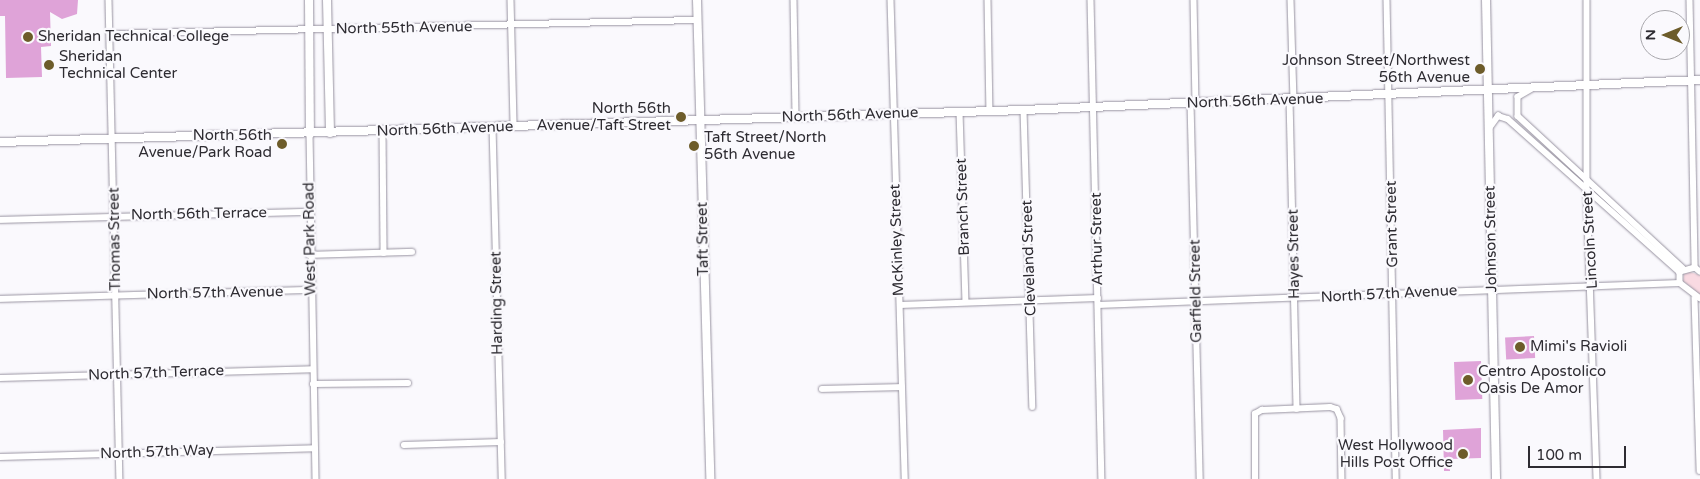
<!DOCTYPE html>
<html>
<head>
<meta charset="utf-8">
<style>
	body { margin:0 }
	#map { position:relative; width:1700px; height:479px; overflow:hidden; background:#faf9fd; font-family:"Varela Round",sans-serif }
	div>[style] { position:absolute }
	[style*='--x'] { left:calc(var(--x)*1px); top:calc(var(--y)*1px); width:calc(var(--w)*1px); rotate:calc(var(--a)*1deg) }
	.green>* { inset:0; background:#f9dae2 }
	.building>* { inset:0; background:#dfa3d8; transform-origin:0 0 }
	.roads { filter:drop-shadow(0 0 1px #9893a1) drop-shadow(0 0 1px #9893a1) }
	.street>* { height:5.5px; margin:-2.75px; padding:0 2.75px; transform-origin:2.75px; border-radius:2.75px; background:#fff }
	.secondary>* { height:8px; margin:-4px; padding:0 4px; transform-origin:4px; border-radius:4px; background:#fff }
	.dots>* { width:14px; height:14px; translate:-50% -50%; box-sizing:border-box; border:2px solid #faf9fd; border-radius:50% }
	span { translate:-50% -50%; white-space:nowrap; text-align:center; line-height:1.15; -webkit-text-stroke:4.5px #faf9fd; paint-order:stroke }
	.street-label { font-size:15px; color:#2e2c32 }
	.poi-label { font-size:15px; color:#2e2c32 }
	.left { translate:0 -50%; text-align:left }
	.right { translate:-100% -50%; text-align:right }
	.north { position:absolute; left:1640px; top:10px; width:50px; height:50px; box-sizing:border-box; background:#faf9fd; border:1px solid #a8a7ac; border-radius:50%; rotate:270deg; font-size:14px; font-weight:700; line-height:20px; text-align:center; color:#2e2c32 }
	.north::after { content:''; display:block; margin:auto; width:18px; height:22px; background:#6d5c2a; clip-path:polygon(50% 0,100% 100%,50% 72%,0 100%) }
	.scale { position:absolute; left:1528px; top:446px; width:98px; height:22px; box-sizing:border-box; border:2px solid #2e2c32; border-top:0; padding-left:6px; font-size:15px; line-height:18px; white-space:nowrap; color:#2e2c32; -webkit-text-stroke:4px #faf9fd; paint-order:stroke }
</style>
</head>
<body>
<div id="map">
	<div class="green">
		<div style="clip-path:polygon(1690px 272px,1700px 275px,1700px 295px,1683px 281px,1684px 274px)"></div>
	</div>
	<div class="building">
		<div style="clip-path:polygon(0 0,78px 0,77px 14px,62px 19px,50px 12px,51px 46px,41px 47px,42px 77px,6px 78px,5px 16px,0 16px)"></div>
		<div style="left:1534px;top:336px;width:22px;height:29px;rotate:87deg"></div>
		<div style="left:1481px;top:361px;width:38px;height:27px;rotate:88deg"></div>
		<div style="clip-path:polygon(1481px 428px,1481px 458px,1450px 459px,1450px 471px,1444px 471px,1443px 430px)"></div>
	</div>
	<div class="roads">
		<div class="street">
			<div style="--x:109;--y:0;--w:479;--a:88.7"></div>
			<div style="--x:511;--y:0;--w:126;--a:88.6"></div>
			<div style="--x:794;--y:0;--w:118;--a:89"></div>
			<div style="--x:891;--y:0;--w:479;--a:88.3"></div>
			<div style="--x:988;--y:0;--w:110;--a:89"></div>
			<div style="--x:1091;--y:0;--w:479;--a:88.7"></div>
			<div style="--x:1194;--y:0;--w:103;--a:88.9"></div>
			<div style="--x:1291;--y:0;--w:99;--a:88.3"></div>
			<div style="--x:1387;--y:0;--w:479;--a:88.9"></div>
			<div style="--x:1587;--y:0;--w:192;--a:90"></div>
			<div style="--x:1587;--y:192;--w:287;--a:88"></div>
			<div style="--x:1690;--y:0;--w:268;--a:88.9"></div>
			<div style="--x:110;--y:34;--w:587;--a:-1.37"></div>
			<div style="--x:1532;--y:89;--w:16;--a:150"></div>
			<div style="--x:1518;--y:97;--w:19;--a:90"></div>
			<div style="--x:1518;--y:116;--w:224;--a:42.7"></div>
			<div style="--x:1290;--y:99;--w:310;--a:88.7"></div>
			<div style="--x:1191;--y:103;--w:376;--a:88.6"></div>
			<div style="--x:1024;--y:110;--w:297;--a:88.3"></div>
			<div style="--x:960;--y:112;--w:190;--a:88.2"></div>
			<div style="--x:493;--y:127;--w:352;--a:88.5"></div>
			<div style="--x:1490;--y:127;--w:14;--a:-54"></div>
			<div style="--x:1498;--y:116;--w:10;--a:17"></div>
			<div style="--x:1508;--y:119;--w:230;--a:41.7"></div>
			<div style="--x:383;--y:131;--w:122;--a:89.5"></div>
			<div style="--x:310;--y:134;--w:345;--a:89"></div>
			<div style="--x:0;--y:220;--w:309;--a:-1.5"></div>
			<div style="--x:309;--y:255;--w:103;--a:-1.7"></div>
			<div style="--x:1700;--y:272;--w:6;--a:-141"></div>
			<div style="--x:1695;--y:268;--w:16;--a:165"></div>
			<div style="--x:1680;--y:272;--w:11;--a:90"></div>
			<div style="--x:1680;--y:283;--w:25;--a:37"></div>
			<div style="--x:1695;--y:298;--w:173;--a:88.3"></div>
			<div style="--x:0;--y:299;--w:311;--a:-1.7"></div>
			<div style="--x:900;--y:305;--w:198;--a:-2"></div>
			<div style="--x:1098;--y:305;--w:582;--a:-2.16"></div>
			<div style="--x:0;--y:378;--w:313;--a:-1.6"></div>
			<div style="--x:313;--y:384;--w:95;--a:-0.6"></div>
			<div style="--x:822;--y:389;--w:80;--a:-1.4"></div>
			<div style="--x:404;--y:445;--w:97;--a:-1.8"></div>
			<div style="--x:0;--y:457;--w:315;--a:-1.6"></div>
			<div style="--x:1255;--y:479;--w:65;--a:-90"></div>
			<div style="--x:1255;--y:414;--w:8;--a:-30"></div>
			<div style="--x:1262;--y:410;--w:68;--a:-2.5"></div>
			<div style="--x:1330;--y:407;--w:7;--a:16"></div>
			<div style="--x:1337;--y:409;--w:10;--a:66"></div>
			<div style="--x:1341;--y:418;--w:61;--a:89.1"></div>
		</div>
		<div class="secondary">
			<div style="--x:309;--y:0;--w:134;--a:89.6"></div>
			<div style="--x:327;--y:0;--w:133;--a:88.7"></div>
			<div style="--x:697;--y:0;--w:479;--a:88.4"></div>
			<div style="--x:1486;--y:0;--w:479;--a:88.8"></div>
			<div style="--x:0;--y:142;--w:1024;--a:-1.79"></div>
			<div style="--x:1024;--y:110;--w:677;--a:-2.54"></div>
		</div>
	</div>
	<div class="dots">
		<div style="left:28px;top:37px;background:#6d5c2a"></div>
		<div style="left:49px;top:65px;background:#6d5c2a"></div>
		<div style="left:1480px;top:69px;background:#6d5c2a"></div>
		<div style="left:681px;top:117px;background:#6d5c2a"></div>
		<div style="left:282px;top:144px;background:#6d5c2a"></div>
		<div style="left:694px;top:146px;background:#6d5c2a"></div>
		<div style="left:1520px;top:347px;background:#6d5c2a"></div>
		<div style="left:1468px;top:380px;background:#6d5c2a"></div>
		<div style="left:1463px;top:454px;background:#6d5c2a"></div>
	</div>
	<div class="street-label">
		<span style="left:404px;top:28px;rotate:-1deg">North 55th Avenue</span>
		<span style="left:1255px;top:101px;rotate:-2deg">North 56th Avenue</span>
		<span style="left:850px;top:115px;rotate:-2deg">North 56th Avenue</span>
		<span style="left:445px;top:129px;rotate:-2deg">North 56th Avenue</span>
		<span style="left:963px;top:207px;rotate:-92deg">Branch Street</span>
		<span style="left:199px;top:214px;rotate:-1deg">North 56th Terrace</span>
		<span style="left:1392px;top:224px;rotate:-91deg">Grant Street</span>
		<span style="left:115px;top:239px;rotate:-91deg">Thomas Street</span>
		<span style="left:310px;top:239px;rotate:-91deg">West Park Road</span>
		<span style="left:703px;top:239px;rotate:-91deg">Taft Street</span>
		<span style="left:1097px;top:239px;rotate:-91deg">Arthur Street</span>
		<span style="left:1491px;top:239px;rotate:-91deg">Johnson Street</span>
		<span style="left:897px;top:240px;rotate:-92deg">McKinley Street</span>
		<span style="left:1590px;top:240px;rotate:-93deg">Lincoln Street</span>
		<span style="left:1294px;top:254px;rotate:-91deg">Hayes Street</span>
		<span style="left:1029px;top:258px;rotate:-92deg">Cleveland Street</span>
		<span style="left:1196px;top:291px;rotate:-91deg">Garfield Street</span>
		<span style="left:215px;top:293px;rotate:-1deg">North 57th Avenue</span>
		<span style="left:1389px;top:294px;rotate:-3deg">North 57th Avenue</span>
		<span style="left:497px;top:303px;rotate:-91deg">Harding Street</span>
		<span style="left:156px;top:373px;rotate:-2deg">North 57th Terrace</span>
		<span style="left:157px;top:452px;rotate:-2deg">North 57th Way</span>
	</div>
	<div class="poi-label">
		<span class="left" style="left:38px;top:37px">Sheridan Technical College</span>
		<span class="left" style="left:59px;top:65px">Sheridan<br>Technical Center</span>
		<span class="right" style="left:1470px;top:69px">Johnson Street/Northwest<br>56th Avenue</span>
		<span class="right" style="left:671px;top:117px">North 56th<br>Avenue/Taft Street</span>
		<span class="right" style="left:272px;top:144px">North 56th<br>Avenue/Park Road</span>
		<span class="left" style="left:704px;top:146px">Taft Street/North<br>56th Avenue</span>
		<span class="left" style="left:1530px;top:347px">Mimi's Ravioli</span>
		<span class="left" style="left:1478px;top:380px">Centro Apostolico<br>Oasis De Amor</span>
		<span class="right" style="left:1453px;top:454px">West Hollywood<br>Hills Post Office</span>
	</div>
	<div class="north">N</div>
	<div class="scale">100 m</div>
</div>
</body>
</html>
